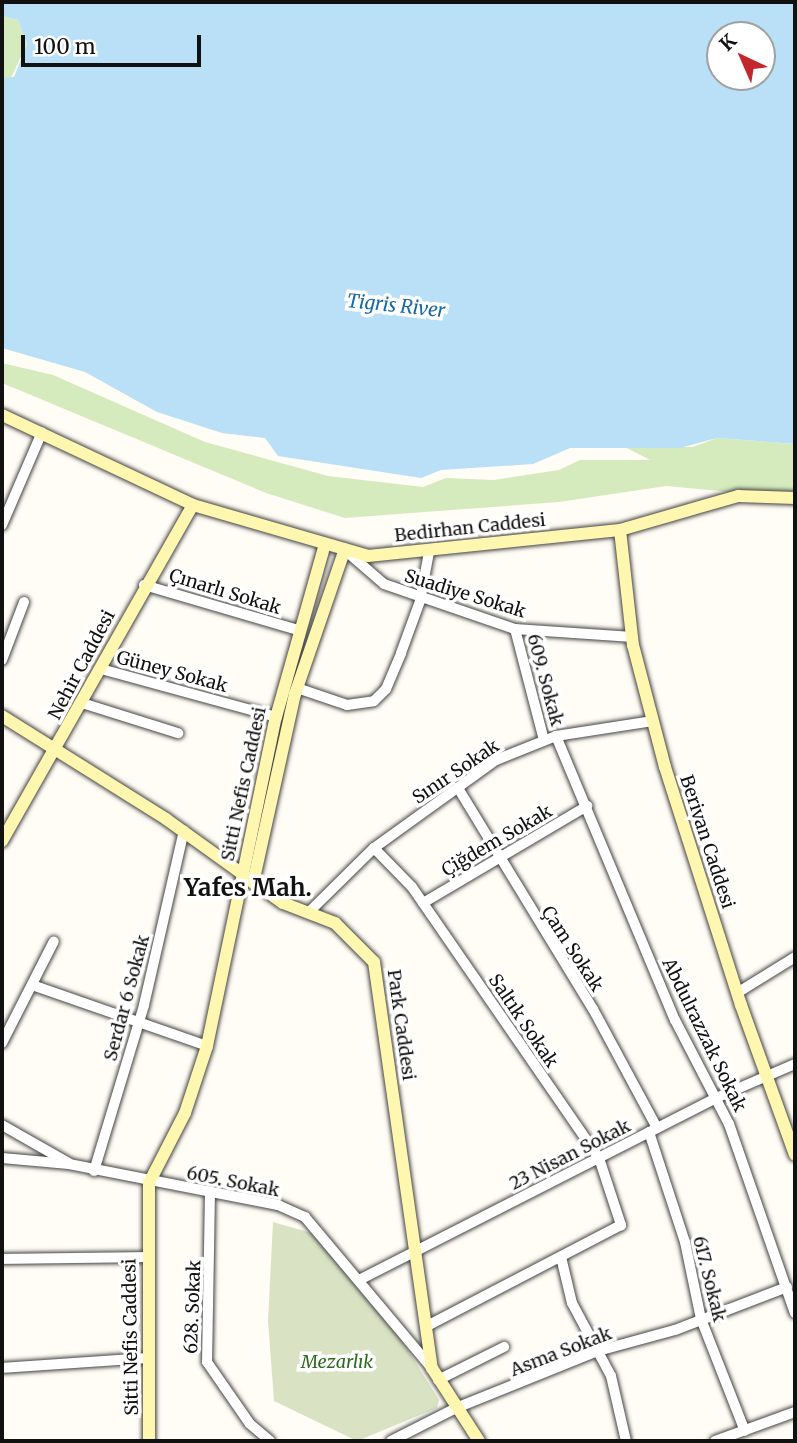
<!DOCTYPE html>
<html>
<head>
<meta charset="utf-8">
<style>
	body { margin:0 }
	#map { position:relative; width:797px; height:1443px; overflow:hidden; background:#fffdf5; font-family:Merriweather,serif }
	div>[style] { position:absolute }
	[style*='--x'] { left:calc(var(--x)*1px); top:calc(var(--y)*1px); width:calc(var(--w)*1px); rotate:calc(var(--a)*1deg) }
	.green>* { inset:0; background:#d5ebbd }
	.cemetery>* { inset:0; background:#d9e3c4 }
	.water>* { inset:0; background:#b9e0f7 }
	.roads { filter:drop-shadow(0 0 2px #444) drop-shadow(0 0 2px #444) }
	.street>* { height:10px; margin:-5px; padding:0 5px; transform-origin:5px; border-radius:5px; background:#fff }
	.secondary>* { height:12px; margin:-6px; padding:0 6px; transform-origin:6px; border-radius:6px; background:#fff6b0 }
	span { translate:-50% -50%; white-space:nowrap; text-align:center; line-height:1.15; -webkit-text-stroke:7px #fff; paint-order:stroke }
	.street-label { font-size:18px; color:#111 }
	.park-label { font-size:18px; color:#2f6b1f; font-style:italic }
	.water-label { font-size:19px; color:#1768a6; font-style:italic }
	.district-label { font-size:24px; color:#111; font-weight:700 }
	.frame { position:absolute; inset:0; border:4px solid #111; pointer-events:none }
	.north { position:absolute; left:706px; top:21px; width:70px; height:70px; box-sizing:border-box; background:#fff; border:2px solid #a0a0a0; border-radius:50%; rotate:316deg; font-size:19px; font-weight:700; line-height:28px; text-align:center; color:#111 }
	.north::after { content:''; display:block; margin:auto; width:24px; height:32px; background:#c4262e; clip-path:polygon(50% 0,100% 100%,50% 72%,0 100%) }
	.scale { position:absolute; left:21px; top:35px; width:180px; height:32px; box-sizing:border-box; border:4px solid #111; border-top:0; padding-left:9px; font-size:21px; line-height:24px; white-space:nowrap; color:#111; -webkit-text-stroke:5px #fff; paint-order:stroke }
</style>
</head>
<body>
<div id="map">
	<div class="green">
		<div style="clip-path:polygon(2px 16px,18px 20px,27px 44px,11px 78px,2px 78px)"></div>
		<div style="clip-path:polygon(2px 363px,53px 375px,205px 442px,328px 476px,423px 487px,446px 478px,494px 480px,559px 470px,580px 460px,650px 460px,623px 446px,693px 447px,717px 438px,795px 444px,795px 498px,666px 486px,559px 502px,345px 518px,266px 493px,2px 383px)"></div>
	</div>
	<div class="cemetery">
		<div style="clip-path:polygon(273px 1222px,315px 1234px,394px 1328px,439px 1400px,437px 1408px,357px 1441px,274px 1401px,268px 1321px)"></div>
	</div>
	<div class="water">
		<div style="clip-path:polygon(evenodd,2px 2px,795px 2px,795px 444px,717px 438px,680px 448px,570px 448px,533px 464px,441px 470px,421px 478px,278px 456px,265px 438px,222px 433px,157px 412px,85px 372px,2px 348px,2px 78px,14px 77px,27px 44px,18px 20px,2px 16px,2px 2px,720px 35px,762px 35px,762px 77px,720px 77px,720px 35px)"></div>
	</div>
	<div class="roads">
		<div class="street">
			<div style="--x:2;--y:525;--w:101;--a:-66.7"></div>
			<div style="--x:346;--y:551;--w:50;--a:41"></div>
			<div style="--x:384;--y:584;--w:139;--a:19"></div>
			<div style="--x:515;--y:629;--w:118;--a:3.9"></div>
			<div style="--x:144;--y:585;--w:160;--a:16.3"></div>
			<div style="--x:515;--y:629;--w:115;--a:75.4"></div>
			<div style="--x:2;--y:660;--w:62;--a:-69.2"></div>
			<div style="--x:101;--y:669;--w:181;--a:15.3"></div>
			<div style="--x:297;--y:688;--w:53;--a:18.8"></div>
			<div style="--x:347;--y:705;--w:27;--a:-8"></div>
			<div style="--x:374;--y:701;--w:17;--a:-45"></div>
			<div style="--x:386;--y:689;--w:39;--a:-67"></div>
			<div style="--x:401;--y:653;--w:55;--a:-69.9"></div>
			<div style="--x:420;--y:601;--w:50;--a:-79.6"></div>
			<div style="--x:82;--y:703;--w:101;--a:17.4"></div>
			<div style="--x:556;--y:736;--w:308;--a:67.3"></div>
			<div style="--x:675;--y:1020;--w:117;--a:62.6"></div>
			<div style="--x:729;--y:1124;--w:200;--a:70.8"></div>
			<div style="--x:458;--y:788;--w:259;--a:58.6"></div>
			<div style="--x:593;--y:1009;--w:135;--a:61.7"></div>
			<div style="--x:374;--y:848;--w:54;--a:45.7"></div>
			<div style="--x:412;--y:887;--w:329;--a:55.4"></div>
			<div style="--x:599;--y:1158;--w:71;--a:71.8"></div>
			<div style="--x:621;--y:1225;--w:216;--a:152.5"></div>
			<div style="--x:423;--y:903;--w:191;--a:-30.6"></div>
			<div style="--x:309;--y:912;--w:91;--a:-44.6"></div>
			<div style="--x:374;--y:848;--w:150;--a:-35.8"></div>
			<div style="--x:496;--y:760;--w:65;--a:-21.8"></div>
			<div style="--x:556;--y:736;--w:98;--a:-8.8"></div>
			<div style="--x:35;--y:986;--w:182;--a:19.2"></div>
			<div style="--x:737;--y:993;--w:68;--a:-31.8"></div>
			<div style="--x:2;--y:1043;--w:114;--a:-63"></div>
			<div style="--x:2;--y:1125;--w:77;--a:29.6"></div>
			<div style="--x:649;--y:1132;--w:116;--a:71.9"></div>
			<div style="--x:685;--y:1242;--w:79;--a:78.3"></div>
			<div style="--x:701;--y:1319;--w:120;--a:68.6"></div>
			<div style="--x:2;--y:1158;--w:67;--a:5.1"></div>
			<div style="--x:69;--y:1164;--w:213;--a:11.1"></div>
			<div style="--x:278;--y:1205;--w:30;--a:24"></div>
			<div style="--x:305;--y:1217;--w:196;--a:50"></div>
			<div style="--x:94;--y:1171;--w:173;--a:-73.2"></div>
			<div style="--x:144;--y:1005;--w:179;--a:-77.1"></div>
			<div style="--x:210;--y:1192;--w:170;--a:91"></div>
			<div style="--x:207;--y:1362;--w:75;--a:55.3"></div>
			<div style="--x:250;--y:1424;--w:26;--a:40"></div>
			<div style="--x:561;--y:1257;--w:47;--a:76.6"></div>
			<div style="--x:572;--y:1303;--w:83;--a:61.9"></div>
			<div style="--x:611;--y:1376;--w:67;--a:77"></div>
			<div style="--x:2;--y:1259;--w:145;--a:-0.8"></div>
			<div style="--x:361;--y:1279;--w:398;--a:-27"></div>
			<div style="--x:716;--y:1098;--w:86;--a:-23.3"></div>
			<div style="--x:2;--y:1368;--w:148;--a:-3.9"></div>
			<div style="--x:438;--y:1380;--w:74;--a:-26.6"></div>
			<div style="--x:391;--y:1441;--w:73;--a:-26.9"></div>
			<div style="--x:456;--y:1408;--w:153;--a:-21.9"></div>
			<div style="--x:598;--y:1351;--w:80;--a:-15.3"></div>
			<div style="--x:675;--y:1330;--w:120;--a:-21"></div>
			<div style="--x:715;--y:1441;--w:85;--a:-19.9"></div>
		</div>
		<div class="secondary">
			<div style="--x:2;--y:415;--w:211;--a:25.2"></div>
			<div style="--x:193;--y:505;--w:182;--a:16.2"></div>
			<div style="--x:368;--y:556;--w:253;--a:-5.9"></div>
			<div style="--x:620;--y:530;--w:123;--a:-16.1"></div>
			<div style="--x:738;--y:496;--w:57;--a:2"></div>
			<div style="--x:620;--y:530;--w:116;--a:83.6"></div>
			<div style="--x:633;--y:645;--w:126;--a:75.3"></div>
			<div style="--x:665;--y:767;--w:250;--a:72.3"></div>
			<div style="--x:741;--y:1005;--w:159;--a:70.2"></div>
			<div style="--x:2;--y:716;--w:194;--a:32.1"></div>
			<div style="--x:166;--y:819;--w:144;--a:35.7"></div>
			<div style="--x:283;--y:903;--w:56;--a:21"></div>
			<div style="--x:335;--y:923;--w:55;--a:45"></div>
			<div style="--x:374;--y:962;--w:410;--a:81.9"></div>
			<div style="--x:432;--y:1368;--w:87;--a:57.2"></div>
			<div style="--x:2;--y:841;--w:386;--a:-60.4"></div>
			<div style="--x:253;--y:883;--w:194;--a:-77.5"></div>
			<div style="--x:295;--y:694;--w:153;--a:-71"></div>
			<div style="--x:149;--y:1441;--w:258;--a:-90"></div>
			<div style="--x:149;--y:1183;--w:79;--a:-62.8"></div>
			<div style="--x:185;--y:1113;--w:71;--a:-71.8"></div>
			<div style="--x:207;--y:1046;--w:336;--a:-78.2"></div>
			<div style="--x:276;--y:717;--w:180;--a:-74.2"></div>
		</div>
	</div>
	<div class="street-label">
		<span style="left:470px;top:528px;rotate:-6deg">Bedirhan Caddesi</span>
		<span style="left:225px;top:592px;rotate:17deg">Çınarlı Sokak</span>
		<span style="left:465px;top:594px;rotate:17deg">Suadiye Sokak</span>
		<span style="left:82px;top:665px;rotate:-62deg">Nehir Caddesi</span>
		<span style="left:172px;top:672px;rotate:15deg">Güney Sokak</span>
		<span style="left:545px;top:680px;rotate:75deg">609. Sokak</span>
		<span style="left:456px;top:772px;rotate:-34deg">Sınır Sokak</span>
		<span style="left:244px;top:784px;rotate:-78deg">Sitti Nefis Caddesi</span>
		<span style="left:497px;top:841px;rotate:-30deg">Çiğdem Sokak</span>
		<span style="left:707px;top:842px;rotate:72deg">Berivan Caddesi</span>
		<span style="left:572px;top:949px;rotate:57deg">Çam Sokak</span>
		<span style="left:127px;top:998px;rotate:-75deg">Serdar 6 Sokak</span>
		<span style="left:523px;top:1021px;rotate:56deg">Saltık Sokak</span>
		<span style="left:401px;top:1025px;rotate:82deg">Park Caddesi</span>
		<span style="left:704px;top:1035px;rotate:64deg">Abdulrazzak Sokak</span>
		<span style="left:570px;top:1155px;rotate:-27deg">23 Nisan Sokak</span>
		<span style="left:233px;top:1182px;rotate:11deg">605. Sokak</span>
		<span style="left:709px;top:1279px;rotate:76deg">617. Sokak</span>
		<span style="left:193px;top:1307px;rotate:-88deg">628. Sokak</span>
		<span style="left:131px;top:1337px;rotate:-91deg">Sitti Nefis Caddesi</span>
		<span style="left:561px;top:1352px;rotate:-21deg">Asma Sokak</span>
	</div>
	<div class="park-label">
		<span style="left:337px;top:1362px">Mezarlık</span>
	</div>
	<div class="water-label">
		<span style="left:396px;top:306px;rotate:6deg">Tigris River</span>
	</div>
	<div class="district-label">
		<span style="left:248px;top:888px">Yafes Mah.</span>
	</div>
	<div class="frame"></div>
	<div class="north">K</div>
	<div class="scale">100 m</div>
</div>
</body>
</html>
